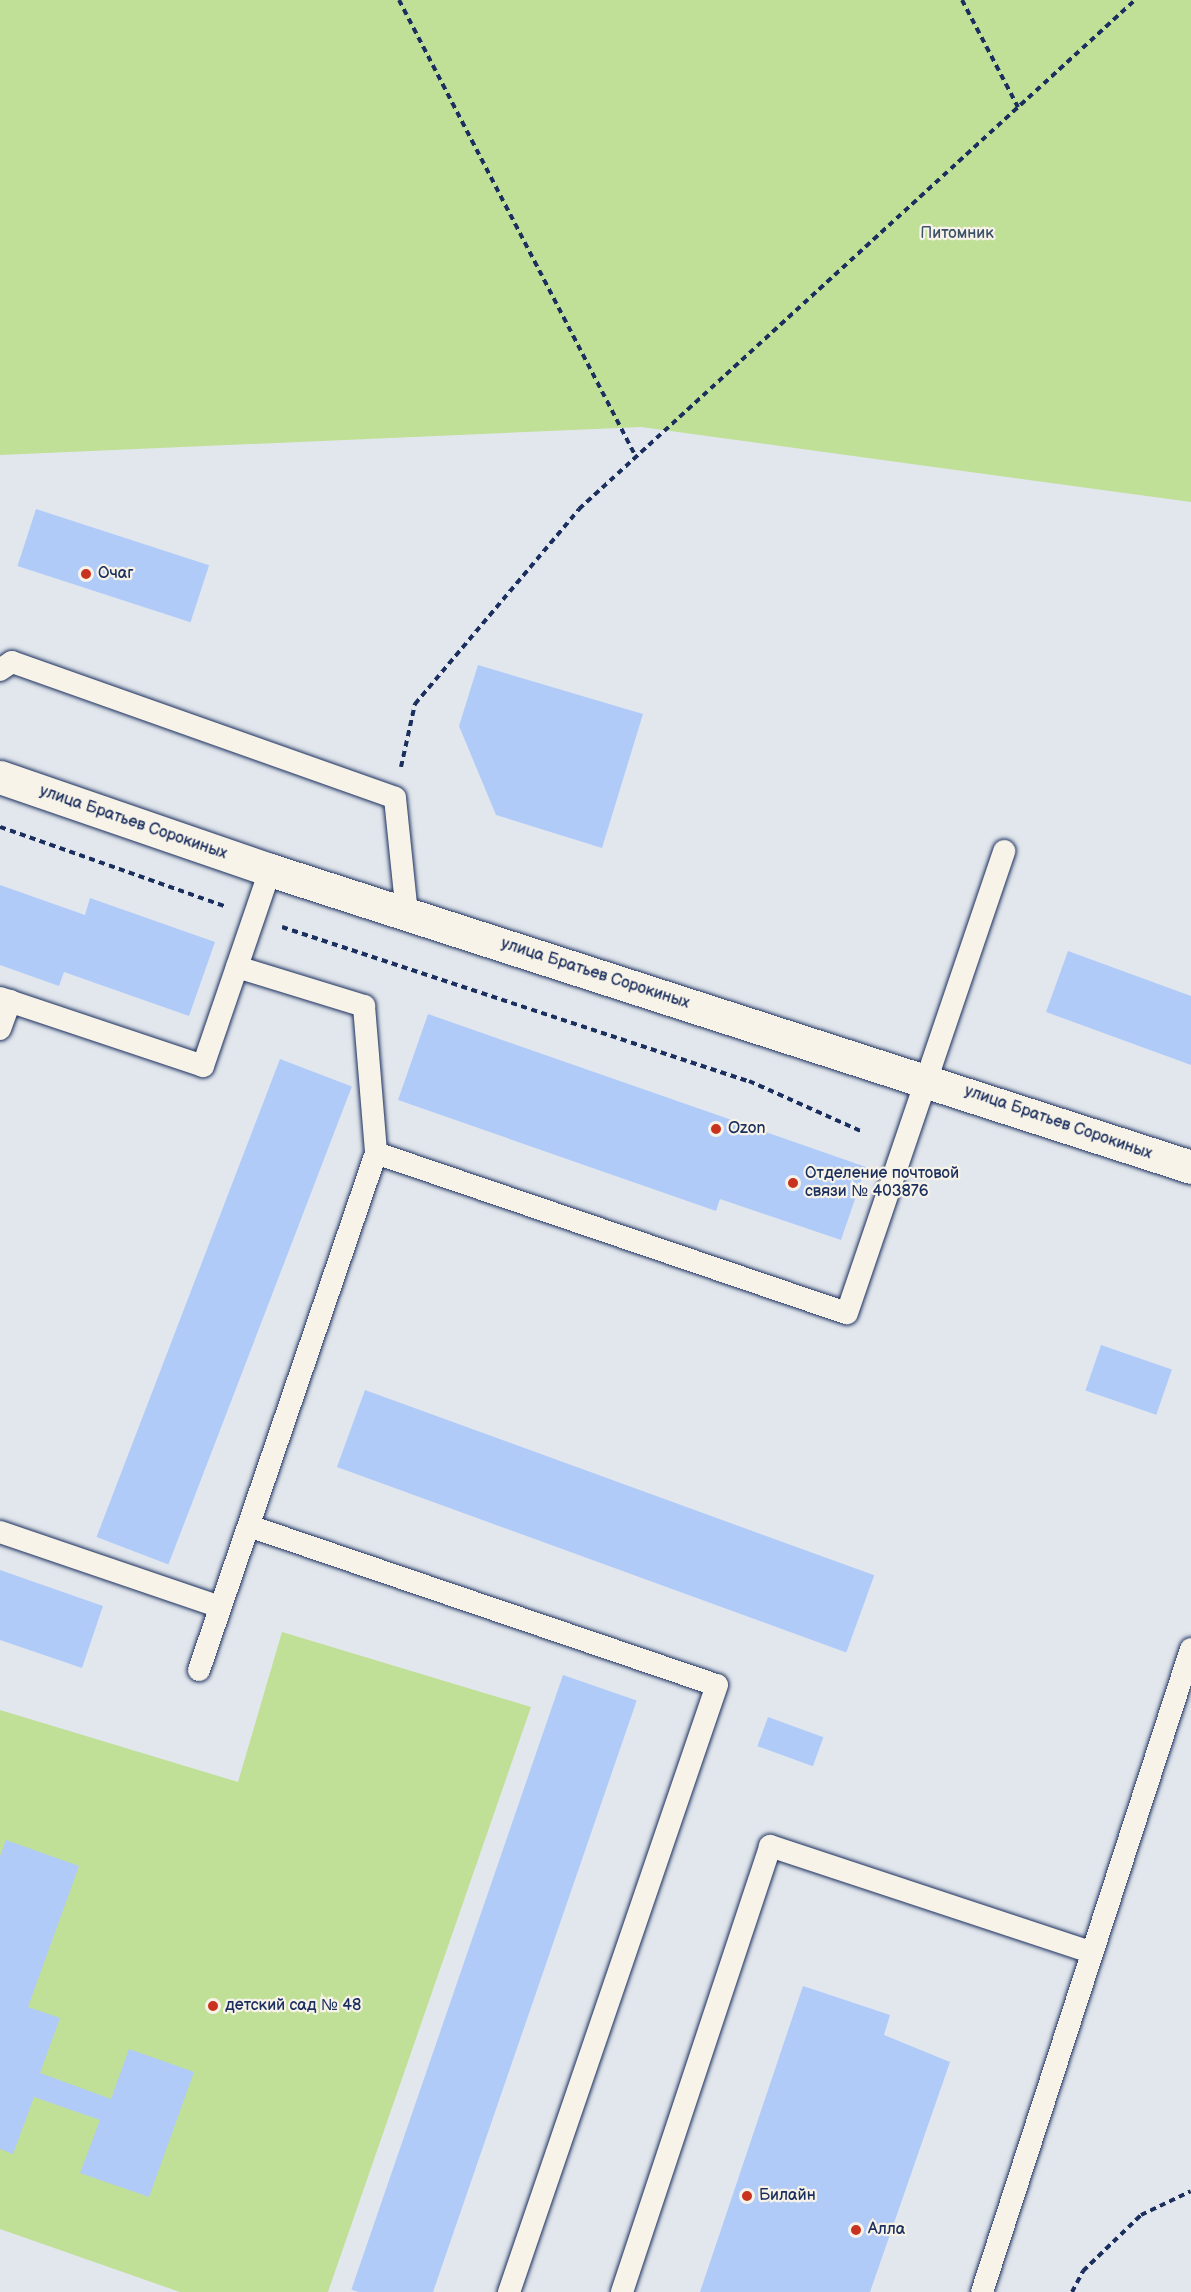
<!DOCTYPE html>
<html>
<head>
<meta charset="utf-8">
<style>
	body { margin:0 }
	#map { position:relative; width:1191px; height:2292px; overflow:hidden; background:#e2e7ed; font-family:"Balsamiq Sans",sans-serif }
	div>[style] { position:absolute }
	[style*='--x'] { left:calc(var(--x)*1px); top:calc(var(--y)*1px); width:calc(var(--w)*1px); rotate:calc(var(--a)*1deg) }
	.green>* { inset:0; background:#c0df97 }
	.building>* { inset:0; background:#b1cbf9; transform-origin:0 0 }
	.path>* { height:4px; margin-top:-2px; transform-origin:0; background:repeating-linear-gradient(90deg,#1b2f5e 0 6px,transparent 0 10.5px) }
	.roads { filter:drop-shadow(0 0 2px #1b2f5e) drop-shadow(0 0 2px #1b2f5e) }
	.lane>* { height:22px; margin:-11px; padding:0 11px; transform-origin:11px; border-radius:11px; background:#f7f3e8 }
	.secondary>* { height:33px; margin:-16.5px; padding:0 16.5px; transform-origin:16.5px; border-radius:16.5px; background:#f7f3e8 }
	.dots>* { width:16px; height:16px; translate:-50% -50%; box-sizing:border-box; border:3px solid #f7f3e8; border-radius:50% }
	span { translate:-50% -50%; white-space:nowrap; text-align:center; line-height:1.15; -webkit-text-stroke:4.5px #f7f3e8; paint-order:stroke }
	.park-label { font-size:16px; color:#3c5269 }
	.poi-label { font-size:16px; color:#1b2f5e }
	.left { translate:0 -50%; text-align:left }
	.street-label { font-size:16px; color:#1b2f5e }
</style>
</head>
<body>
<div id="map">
	<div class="green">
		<div style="clip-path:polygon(0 0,1191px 0,1191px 502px,641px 427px,0 455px)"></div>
		<div style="clip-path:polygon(282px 1632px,531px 1707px,328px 2292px,180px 2292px,0 2229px,0 1710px,238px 1782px)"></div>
	</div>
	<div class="building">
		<div style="left:36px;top:509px;width:182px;height:60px;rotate:18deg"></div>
		<div style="clip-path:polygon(478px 665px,643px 714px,602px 848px,496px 815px,459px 726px)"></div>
		<div style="clip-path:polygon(0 885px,85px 915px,90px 898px,215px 942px,189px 1016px,64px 972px,59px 986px,0 965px)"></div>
		<div style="clip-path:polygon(1068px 951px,1191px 996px,1191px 1065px,1046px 1012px)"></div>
		<div style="clip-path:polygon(428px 1014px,866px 1167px,841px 1240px,720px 1199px,716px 1211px,398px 1100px)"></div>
		<div style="left:280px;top:1059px;width:77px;height:512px;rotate:21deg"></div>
		<div style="left:1101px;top:1345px;width:75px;height:48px;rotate:19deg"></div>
		<div style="left:365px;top:1390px;width:542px;height:82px;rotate:20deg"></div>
		<div style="clip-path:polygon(0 1570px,103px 1606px,82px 1668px,0 1640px)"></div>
		<div style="left:563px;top:1675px;width:78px;height:650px;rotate:19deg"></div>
		<div style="left:768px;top:1717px;width:59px;height:31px;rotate:20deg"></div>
		<div style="clip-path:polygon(6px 1840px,79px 1866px,28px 2007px,60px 2018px,40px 2073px,111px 2099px,129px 2049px,194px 2072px,149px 2197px,80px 2173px,100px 2120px,34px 2097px,13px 2154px,0 2149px,0 1856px)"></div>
		<div style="clip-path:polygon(803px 1986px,890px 2015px,884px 2035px,950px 2062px,870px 2292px,700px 2292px)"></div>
	</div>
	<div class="path">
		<div style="--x:399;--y:0;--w:515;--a:62.59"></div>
		<div style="--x:962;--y:0;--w:121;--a:62.4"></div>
		<div style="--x:401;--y:767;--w:65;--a:-77.5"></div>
		<div style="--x:415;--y:704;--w:255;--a:-49.9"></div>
		<div style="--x:579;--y:509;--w:754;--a:-42.47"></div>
		<div style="--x:0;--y:827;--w:238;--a:19.4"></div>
		<div style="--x:282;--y:927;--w:492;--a:18.3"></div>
		<div style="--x:749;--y:1081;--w:123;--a:24.1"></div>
		<div style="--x:1072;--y:2292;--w:24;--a:-62"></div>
		<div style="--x:1083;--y:2271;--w:81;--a:-44"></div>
		<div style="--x:1141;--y:2215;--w:55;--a:-25.6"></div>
	</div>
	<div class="roads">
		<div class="lane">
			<div style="--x:0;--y:670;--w:14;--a:-34"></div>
			<div style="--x:12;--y:662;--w:406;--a:19.5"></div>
			<div style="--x:395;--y:798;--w:117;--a:84.1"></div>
			<div style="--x:237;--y:967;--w:133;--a:17.1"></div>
			<div style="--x:364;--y:1006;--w:147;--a:85.3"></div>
			<div style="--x:0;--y:998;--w:214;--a:18.5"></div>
			<div style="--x:203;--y:1066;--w:207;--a:-71.1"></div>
			<div style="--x:0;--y:1029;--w:30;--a:-70"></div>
			<div style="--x:249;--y:1526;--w:494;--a:18.8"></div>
			<div style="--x:717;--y:1685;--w:642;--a:108.91"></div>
			<div style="--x:0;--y:1532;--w:232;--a:18.8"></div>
			<div style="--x:199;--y:1670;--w:546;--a:-71.1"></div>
			<div style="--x:376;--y:1153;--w:497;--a:18.8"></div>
			<div style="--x:847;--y:1313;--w:488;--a:-71.2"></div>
			<div style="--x:622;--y:2292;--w:470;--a:-71.6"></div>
			<div style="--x:770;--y:1846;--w:338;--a:18.3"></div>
			<div style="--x:982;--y:2292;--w:676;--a:-71.99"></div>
		</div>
		<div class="secondary">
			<div style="--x:0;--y:777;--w:286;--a:19"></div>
			<div style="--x:270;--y:870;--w:968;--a:17.87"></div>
		</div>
	</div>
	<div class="dots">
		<div style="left:86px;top:574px;background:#c8321e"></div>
		<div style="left:716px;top:1129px;background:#c8321e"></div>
		<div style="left:793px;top:1183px;background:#c8321e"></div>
		<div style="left:213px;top:2006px;background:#c8321e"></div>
		<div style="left:747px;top:2196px;background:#c8321e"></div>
		<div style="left:856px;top:2230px;background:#c8321e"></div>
	</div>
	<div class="park-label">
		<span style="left:957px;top:234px">Питомник</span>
	</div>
	<div class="poi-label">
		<span class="left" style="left:98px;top:574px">Очаг</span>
		<span class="left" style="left:728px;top:1129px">Ozon</span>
		<span class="left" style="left:805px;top:1183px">Отделение почтовой<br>связи № 403876</span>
		<span class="left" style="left:225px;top:2006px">детский сад № 48</span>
		<span class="left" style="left:759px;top:2196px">Билайн</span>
		<span class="left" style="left:868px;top:2230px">Алла</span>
	</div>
	<div class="street-label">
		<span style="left:133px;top:823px;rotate:19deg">улица Братьев Сорокиных</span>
		<span style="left:595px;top:974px;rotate:18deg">улица Братьев Сорокиных</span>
		<span style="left:1058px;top:1123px;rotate:19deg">улица Братьев Сорокиных</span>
	</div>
</div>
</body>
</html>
